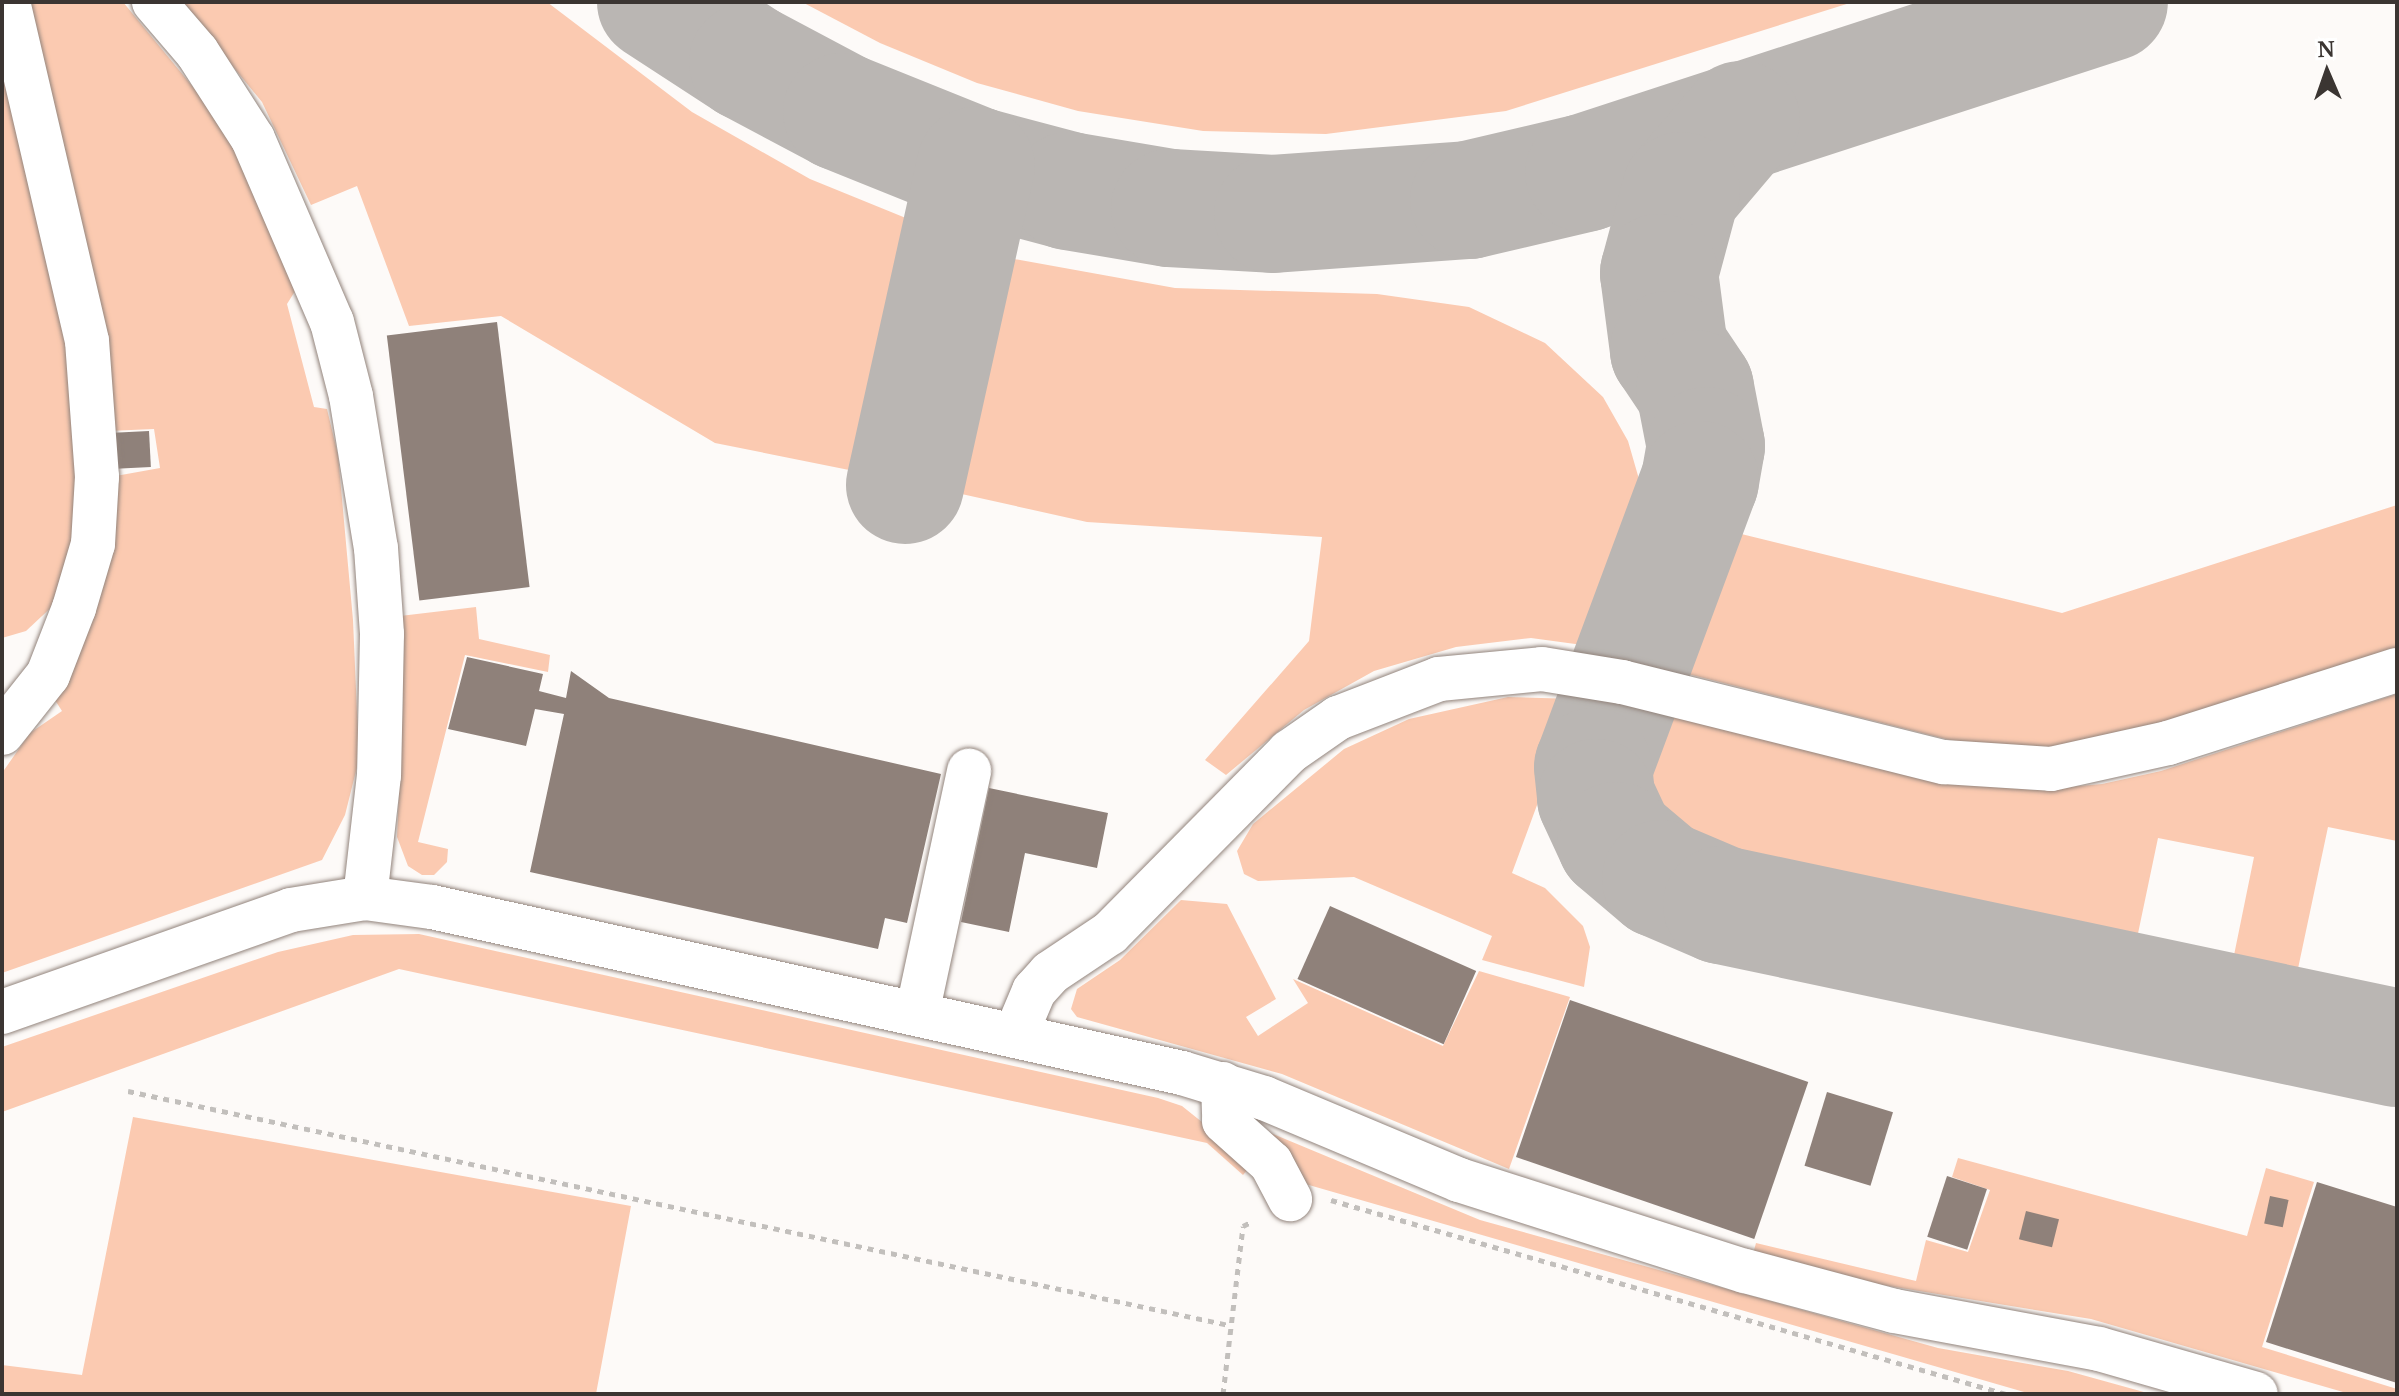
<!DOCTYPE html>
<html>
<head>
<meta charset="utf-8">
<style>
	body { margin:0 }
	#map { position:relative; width:2399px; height:1396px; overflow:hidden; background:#fdfaf8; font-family:"Noto Serif",serif }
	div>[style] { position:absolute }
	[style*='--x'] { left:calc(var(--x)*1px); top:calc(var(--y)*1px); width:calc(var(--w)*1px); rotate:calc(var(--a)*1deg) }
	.green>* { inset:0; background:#fbcab1 }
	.taxiway>* { height:118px; margin:-59px; padding:0 59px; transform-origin:59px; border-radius:59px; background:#bab6b3 }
	.building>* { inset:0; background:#8f817a; transform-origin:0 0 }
	.path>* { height:5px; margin-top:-2.5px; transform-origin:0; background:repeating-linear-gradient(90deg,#c2bfbc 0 6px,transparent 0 12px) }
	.roads { filter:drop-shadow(0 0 2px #92847c) drop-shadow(0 0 2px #92847c) }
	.minor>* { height:44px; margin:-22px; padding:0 22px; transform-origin:22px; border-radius:22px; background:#fff }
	span { translate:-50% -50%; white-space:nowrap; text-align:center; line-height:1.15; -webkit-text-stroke:6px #fff; paint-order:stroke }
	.frame { position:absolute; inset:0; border:4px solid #3b3532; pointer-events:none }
	.north { position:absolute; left:2287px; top:32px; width:80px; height:80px; -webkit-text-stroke:6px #fff; paint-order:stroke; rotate:358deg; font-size:22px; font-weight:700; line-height:32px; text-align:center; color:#3b3532 }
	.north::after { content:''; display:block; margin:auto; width:28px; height:36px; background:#3b3532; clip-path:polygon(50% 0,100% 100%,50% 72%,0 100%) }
</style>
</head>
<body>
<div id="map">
	<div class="green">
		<div style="clip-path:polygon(30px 2px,123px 2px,207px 104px,245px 169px,297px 288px,287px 304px,314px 407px,327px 409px,338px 455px,353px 620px,359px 759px,345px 815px,322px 860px,2px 973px,2px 773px,30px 733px,62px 711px,53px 697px,110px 477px,160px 468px,154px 429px,108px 431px)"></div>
		<div style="clip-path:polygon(180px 2px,547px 2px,692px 112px,810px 179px,923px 225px,869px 474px,715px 443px,501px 316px,409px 326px,357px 186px,311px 205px,262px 102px)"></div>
		<div style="clip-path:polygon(802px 2px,1853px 2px,1506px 111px,1326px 134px,1203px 131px,1078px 111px,977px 83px,880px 43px)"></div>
		<div style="clip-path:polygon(2px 75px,21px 115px,71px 343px,84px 513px,57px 602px,26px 631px,2px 638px)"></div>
		<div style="clip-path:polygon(981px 253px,1175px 288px,1377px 294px,1469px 307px,1545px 343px,1603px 397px,1628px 441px,1645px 500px,1590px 646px,1531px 638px,1456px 647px,1374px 671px,1304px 710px,1226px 775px,1205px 760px,1309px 641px,1322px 537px,1087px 522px,930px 487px)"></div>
		<div style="clip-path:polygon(2397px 505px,2397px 652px,2174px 724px,2040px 749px,1974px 746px,1668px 669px,1721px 529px,2062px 613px)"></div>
		<div style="clip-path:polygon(476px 607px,479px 639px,550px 655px,548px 672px,465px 655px,418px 842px,448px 849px,447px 862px,434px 875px,422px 875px,408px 866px,397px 837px,403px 702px,400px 616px)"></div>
		<div style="clip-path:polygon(2397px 694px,2397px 841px,2328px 827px,2296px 978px,2232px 965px,2254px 857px,2158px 838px,2136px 943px,1757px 856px,1673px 829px,1648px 778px,1652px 711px,1929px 778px,2034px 790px,2102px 784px,2161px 771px)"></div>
		<div style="clip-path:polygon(1508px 697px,1576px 699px,1512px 873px,1545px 888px,1583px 926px,1590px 947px,1584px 987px,1482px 960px,1492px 936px,1354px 877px,1258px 881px,1244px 874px,1237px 851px,1253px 824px,1344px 749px,1409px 719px)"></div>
		<div style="clip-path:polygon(1181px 900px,1227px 904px,1276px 999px,1246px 1017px,1258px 1036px,1308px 1003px,1293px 979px,1443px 1046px,1479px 971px,1570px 997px,1509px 1169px,1282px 1074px,1077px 1017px,1071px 1009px,1077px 989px,1120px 960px)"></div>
		<div style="clip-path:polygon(419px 934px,1158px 1098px,1182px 1106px,1253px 1163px,1243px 1175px,1207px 1143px,399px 969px,2px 1112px,2px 1047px,278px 952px,353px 935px)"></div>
		<div style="clip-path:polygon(133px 1117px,631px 1206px,596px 1394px,2px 1394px,2px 1365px,82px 1375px)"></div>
		<div style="clip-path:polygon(1249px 1124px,1480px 1220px,1938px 1348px,2068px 1371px,2151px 1394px,2031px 1394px,1302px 1183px)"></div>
		<div style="clip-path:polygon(1958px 1158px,2247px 1236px,2266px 1168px,2314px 1182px,2262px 1347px,2397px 1389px,2397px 1394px,2350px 1394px,2091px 1319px,1864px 1282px,1753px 1254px,1756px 1243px,1916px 1281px,1926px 1240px,1968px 1252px,1990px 1190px,1952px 1177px)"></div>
	</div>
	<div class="taxiway">
		<div style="--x:656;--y:2;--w:110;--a:33.1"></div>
		<div style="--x:748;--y:62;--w:106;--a:28"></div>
		<div style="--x:842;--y:112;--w:144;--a:21.9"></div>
		<div style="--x:976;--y:166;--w:96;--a:15"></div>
		<div style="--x:1069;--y:191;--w:102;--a:9.6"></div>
		<div style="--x:1170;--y:208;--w:103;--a:3.3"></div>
		<div style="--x:1273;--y:214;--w:196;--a:-4.1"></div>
		<div style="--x:1469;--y:200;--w:118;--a:-13.2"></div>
		<div style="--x:1584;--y:173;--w:552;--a:-18.04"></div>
		<div style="--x:1741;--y:120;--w:93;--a:130.2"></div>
		<div style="--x:1681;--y:191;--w:85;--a:105"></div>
		<div style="--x:1659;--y:273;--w:78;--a:82.6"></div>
		<div style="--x:1669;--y:350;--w:47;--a:56.3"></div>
		<div style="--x:1695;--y:389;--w:58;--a:79.1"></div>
		<div style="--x:1706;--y:446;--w:35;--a:100"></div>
		<div style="--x:1700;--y:480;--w:306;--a:110.4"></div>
		<div style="--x:1593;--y:767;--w:31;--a:84"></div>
		<div style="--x:1596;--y:798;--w:47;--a:65.1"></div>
		<div style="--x:1616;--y:841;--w:59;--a:40.2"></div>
		<div style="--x:1661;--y:879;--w:66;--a:23.1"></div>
		<div style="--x:1722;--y:905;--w:690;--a:11.96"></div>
		<div style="--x:905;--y:485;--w:327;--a:-77.5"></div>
	</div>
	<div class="building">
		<div style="left:497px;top:322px;width:267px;height:111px;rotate:83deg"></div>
		<div style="left:149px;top:431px;width:36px;height:35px;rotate:87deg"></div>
		<div style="clip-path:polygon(467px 657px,543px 674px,539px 691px,566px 698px,571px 671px,609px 698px,941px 774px,907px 923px,885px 918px,878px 949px,530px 872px,564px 714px,535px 709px,526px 746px,448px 729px)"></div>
		<div style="clip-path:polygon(989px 788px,1108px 813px,1097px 868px,1025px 853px,1009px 932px,961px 922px)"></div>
		<div style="left:1330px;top:906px;width:160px;height:80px;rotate:24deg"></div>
		<div style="left:1570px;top:1000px;width:252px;height:166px;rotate:19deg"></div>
		<div style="left:1827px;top:1092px;width:69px;height:77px;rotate:17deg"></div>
		<div style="left:1947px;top:1176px;width:42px;height:64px;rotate:18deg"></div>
		<div style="clip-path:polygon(2317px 1182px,2397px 1207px,2397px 1383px,2266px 1342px)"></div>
		<div style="left:2270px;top:1196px;width:19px;height:28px;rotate:12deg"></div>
		<div style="left:2026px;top:1211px;width:34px;height:29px;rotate:14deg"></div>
	</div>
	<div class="path">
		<div style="--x:128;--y:1091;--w:1126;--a:12"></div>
		<div style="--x:1331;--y:1200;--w:702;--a:16.04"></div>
		<div style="--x:1223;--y:1394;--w:169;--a:-83.2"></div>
		<div style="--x:1243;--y:1226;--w:9;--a:-27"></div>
	</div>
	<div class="roads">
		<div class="minor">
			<div style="--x:154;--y:2;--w:66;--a:49.3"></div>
			<div style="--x:197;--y:52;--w:103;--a:57.2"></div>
			<div style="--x:253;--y:139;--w:199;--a:66.7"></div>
			<div style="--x:332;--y:322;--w:76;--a:75.6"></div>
			<div style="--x:351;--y:396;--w:154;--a:80.7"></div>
			<div style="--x:376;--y:548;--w:86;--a:86"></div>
			<div style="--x:382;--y:634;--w:141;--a:91.2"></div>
			<div style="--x:379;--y:775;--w:124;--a:96.5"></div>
			<div style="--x:2;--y:733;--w:74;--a:-51.6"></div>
			<div style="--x:48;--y:675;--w:72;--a:-68.8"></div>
			<div style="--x:74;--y:608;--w:67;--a:-73.5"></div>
			<div style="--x:93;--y:544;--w:67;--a:-86.6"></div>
			<div style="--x:97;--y:477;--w:136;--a:-94.2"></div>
			<div style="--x:87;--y:341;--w:348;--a:-103.1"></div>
			<div style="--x:2;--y:1012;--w:306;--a:-19.4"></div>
			<div style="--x:291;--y:910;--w:75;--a:-9.2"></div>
			<div style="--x:365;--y:898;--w:68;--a:7.7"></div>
			<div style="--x:432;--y:907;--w:768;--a:12.48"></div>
			<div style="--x:1182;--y:1073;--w:86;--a:17"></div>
			<div style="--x:1264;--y:1098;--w:212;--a:22.8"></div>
			<div style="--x:1459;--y:1180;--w:300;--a:17.7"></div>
			<div style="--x:1745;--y:1271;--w:154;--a:15"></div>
			<div style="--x:1894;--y:1311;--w:208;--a:10.5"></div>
			<div style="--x:2099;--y:1349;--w:163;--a:16"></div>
			<div style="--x:917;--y:1014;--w:249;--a:-77.9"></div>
			<div style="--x:1015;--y:1036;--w:49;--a:-67.1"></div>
			<div style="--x:1034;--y:991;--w:24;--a:-48"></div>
			<div style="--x:1050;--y:973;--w:72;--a:-33.7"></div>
			<div style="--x:1110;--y:933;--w:255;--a:-45.3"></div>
			<div style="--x:1289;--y:752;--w:60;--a:-34.8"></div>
			<div style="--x:1338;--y:718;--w:108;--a:-21.1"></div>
			<div style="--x:1439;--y:679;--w:103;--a:-5.5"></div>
			<div style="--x:1542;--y:669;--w:81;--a:9.2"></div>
			<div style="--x:1622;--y:682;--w:332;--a:14"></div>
			<div style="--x:1944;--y:762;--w:107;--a:3.7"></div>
			<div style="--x:2051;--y:769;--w:120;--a:-12.5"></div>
			<div style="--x:2168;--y:743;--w:240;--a:-17.7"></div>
			<div style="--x:1223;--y:1084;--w:37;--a:88"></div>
			<div style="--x:1224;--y:1121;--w:63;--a:41.8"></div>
			<div style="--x:1271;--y:1163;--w:41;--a:62.2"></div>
		</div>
	</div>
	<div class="frame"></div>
	<div class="north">N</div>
</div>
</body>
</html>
